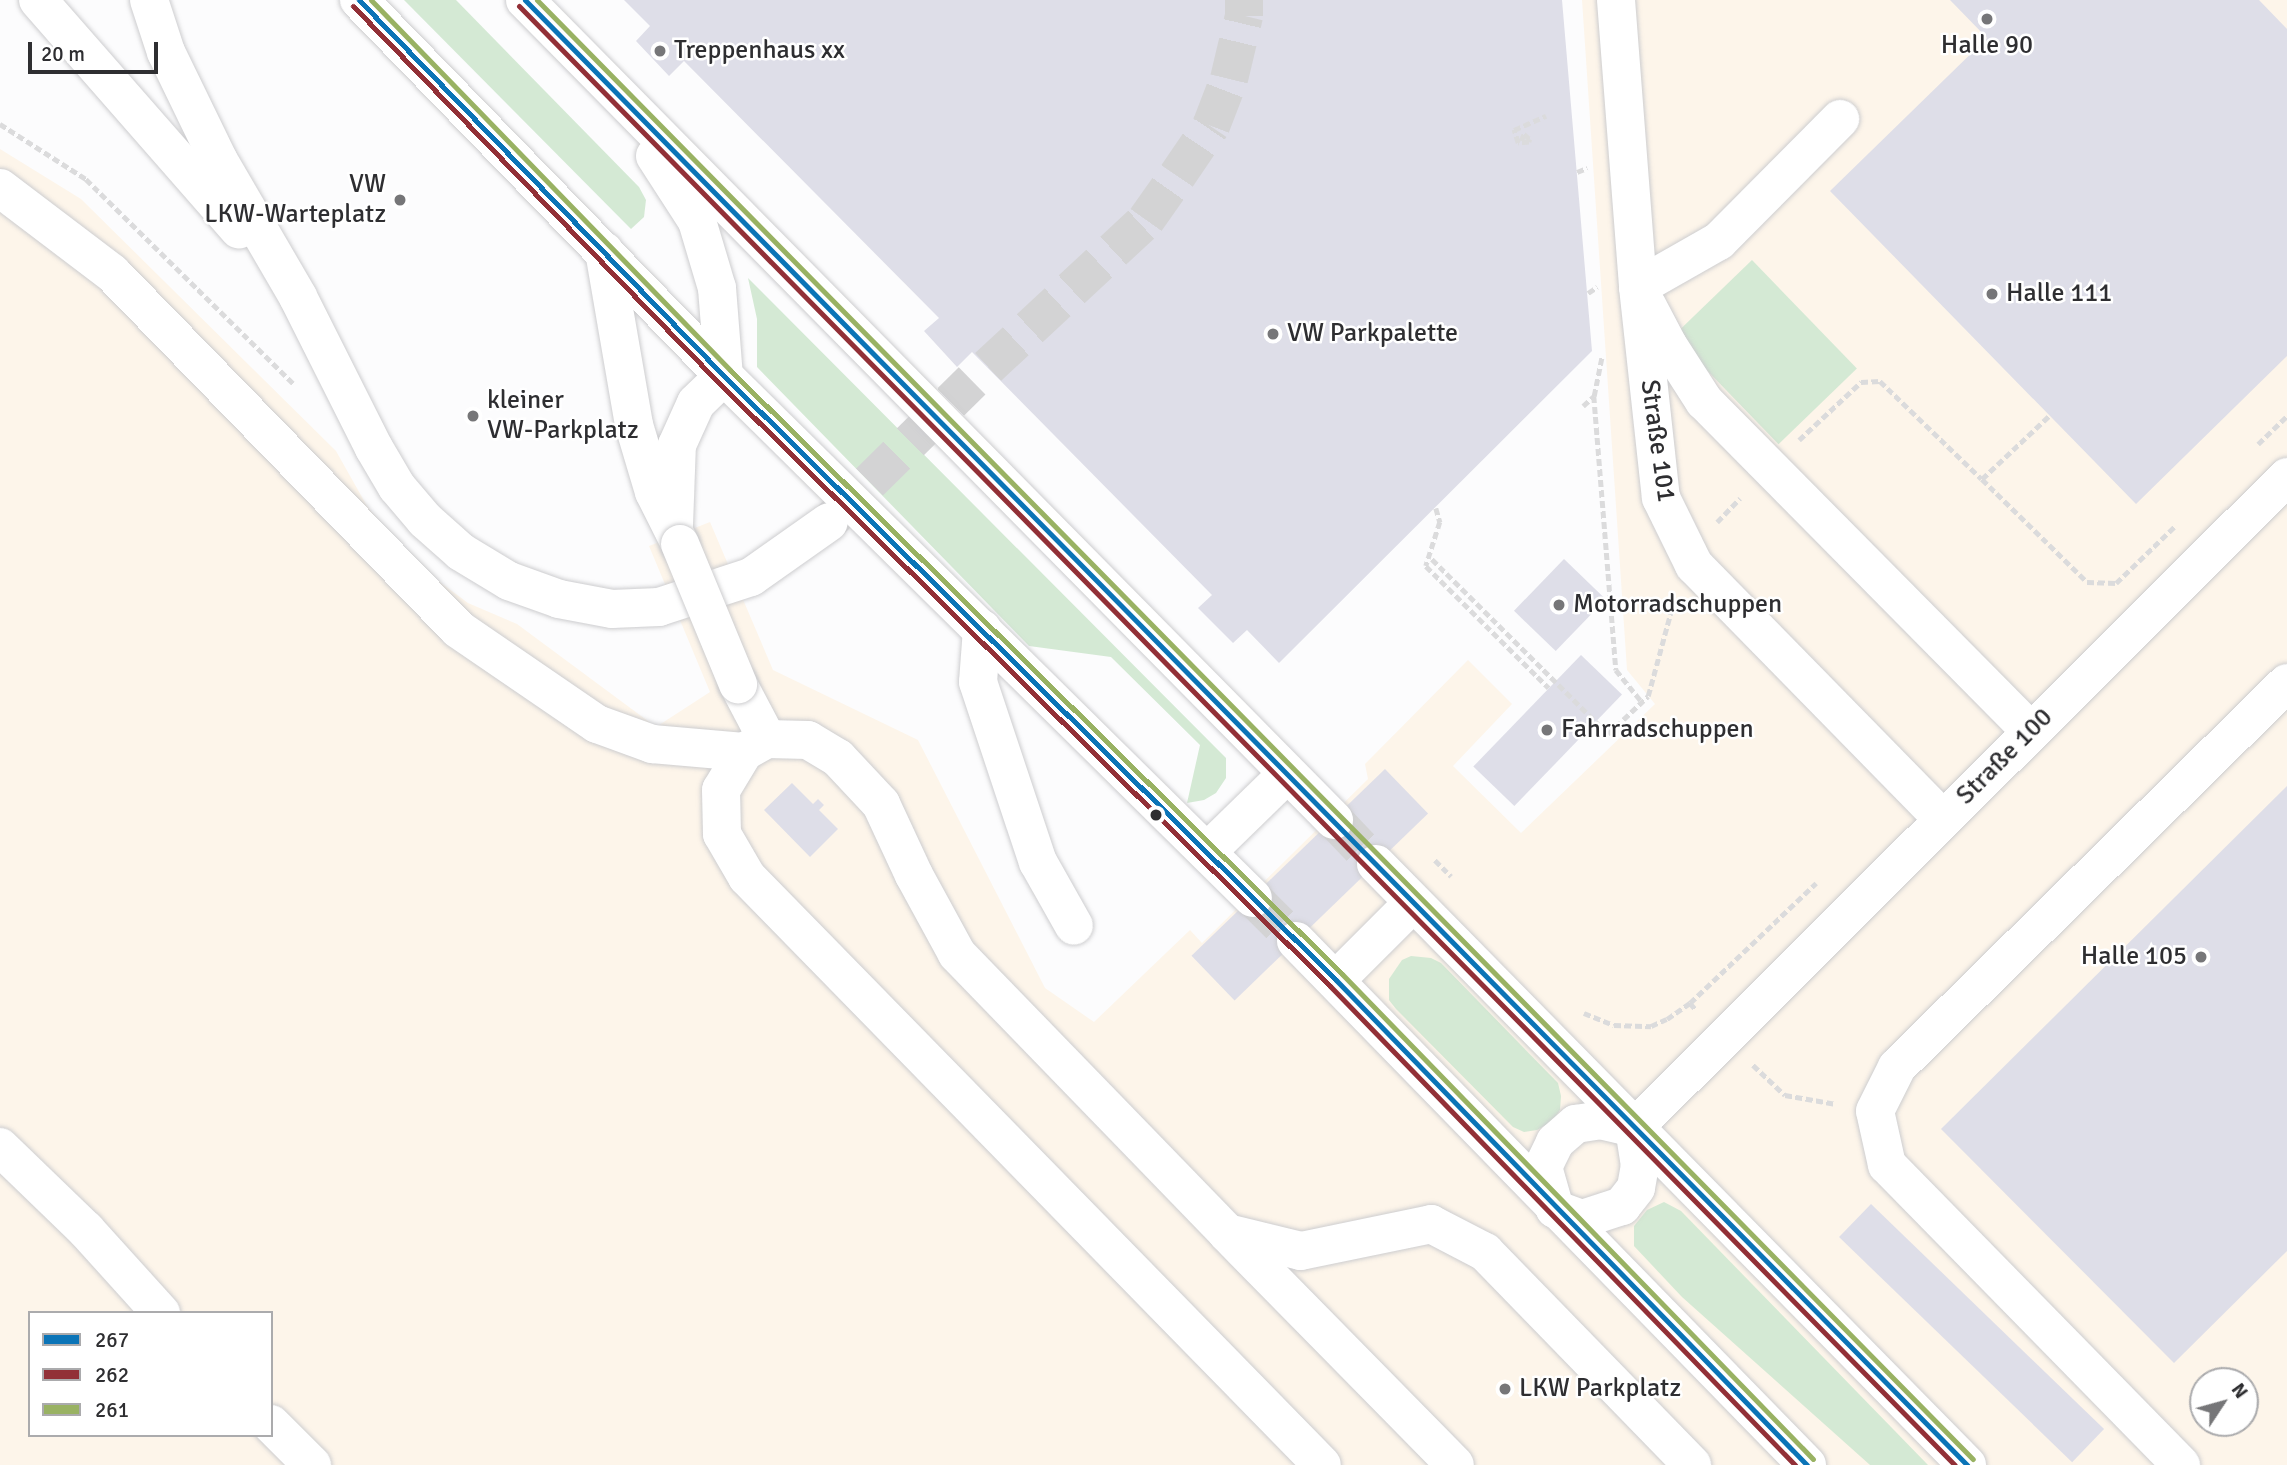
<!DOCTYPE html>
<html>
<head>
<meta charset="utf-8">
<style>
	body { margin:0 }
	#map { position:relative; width:2287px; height:1465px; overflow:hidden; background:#fcfcfd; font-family:Signika,sans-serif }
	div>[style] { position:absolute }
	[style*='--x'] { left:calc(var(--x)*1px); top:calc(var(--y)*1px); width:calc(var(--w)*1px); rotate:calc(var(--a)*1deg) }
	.industrial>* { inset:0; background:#fdf5ea }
	.green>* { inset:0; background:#d4e9d4; transform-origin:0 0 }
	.building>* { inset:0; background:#dedee8; transform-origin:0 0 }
	.minor-tunnel>* { height:38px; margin-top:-19px; transform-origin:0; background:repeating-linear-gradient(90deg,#d3d3d4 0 38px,transparent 0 57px) }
	.path>* { height:4.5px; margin-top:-2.25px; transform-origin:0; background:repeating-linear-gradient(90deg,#dbdbdc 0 7px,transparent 0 10.5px) }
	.roads { filter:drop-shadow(0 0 2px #cdcdcf) drop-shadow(0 0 2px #cdcdcf) }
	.minor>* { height:38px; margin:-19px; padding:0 19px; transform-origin:19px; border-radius:19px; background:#fff }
	.bridges { filter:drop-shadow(0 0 2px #cdcdcf) drop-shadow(0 0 2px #cdcdcf) }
	.minor-bridge>* { height:38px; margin:-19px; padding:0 19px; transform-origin:19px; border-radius:19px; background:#fff }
	.bus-1>* { height:5px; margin:-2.5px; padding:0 2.5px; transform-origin:2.5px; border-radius:2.5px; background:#0b74b7 }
	.bus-2>* { height:5px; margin:-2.5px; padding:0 2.5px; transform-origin:2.5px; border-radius:2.5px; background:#923037 }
	.bus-3>* { height:5px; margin:-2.5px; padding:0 2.5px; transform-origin:2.5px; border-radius:2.5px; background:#99b263 }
	.dots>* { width:19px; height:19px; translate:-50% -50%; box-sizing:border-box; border:4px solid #fff; border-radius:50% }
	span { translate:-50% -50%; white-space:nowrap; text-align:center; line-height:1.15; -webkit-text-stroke:5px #fff; paint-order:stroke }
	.poi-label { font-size:26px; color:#2e2e31 }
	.left { translate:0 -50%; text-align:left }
	.right { translate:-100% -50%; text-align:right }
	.street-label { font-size:26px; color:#2e2e31 }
	.legend { position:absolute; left:28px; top:1311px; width:245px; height:126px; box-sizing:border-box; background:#fff; border:2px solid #ababad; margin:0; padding:9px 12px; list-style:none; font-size:21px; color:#2e2e31 }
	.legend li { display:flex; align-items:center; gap:14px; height:35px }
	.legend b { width:35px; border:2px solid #ababad }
	.north { position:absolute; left:2189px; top:1367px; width:70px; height:70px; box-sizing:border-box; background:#fff; border:2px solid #ababad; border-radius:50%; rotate:54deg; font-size:19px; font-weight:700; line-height:28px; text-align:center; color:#2e2e31 }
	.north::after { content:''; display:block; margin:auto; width:24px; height:32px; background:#767678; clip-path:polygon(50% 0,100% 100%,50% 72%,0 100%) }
	.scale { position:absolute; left:28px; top:42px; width:130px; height:32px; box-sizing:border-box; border:4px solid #2e2e31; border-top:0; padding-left:9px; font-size:21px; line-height:24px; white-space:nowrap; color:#2e2e31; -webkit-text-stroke:5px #fff; paint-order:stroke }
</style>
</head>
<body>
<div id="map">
	<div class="industrial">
		<div style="clip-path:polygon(evenodd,1582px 0,2287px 0,2287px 1465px,0 1465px,0 149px,81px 199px,336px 451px,367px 506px,413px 562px,468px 603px,517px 624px,656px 727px,710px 692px,649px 546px,710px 522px,773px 670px,918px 740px,1045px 988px,1094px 1022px,1190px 930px,1202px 943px,1368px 779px,1365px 764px,1468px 660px,1512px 704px,1453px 766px,1521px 833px,1655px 704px,1627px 670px,1582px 0,30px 1313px,271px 1313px,271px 1435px,30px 1435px,30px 1313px,1582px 0,2203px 1381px,2245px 1381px,2245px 1423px,2203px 1423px,2203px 1381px)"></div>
	</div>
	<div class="green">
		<div style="clip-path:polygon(404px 0,456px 0,639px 187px,646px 200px,644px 217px,631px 229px)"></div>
		<div style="left:1752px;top:260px;width:151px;height:109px;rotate:46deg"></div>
		<div style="clip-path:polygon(748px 278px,1226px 758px,1226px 778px,1216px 793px,1204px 800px,1187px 803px,1200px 745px,1111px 657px,1029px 646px,757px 367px,757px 319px)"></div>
		<div style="clip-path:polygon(1411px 956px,1431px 958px,1441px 963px,1558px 1083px,1561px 1096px,1560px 1110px,1553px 1121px,1537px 1130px,1524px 1132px,1513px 1127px,1396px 1009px,1389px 1000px,1389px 979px,1402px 960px)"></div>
		<div style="clip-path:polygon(1664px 1202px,1681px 1211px,1928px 1465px,1870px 1465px,1682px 1297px,1634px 1246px,1634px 1226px,1647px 1210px)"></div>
	</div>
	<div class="building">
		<div style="clip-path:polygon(624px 0,1562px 0,1592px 351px,1279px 663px,1247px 630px,1233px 643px,1198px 608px,1212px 595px,972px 352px,957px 367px,924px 331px,939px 318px,684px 61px,669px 76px,636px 41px,650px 26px)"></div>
		<div style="clip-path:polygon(1950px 0,2259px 0,2287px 29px,2287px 356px,2136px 504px,1830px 191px,1987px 38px)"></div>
		<div style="left:1564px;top:559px;width:58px;height:72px;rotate:44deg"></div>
		<div style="left:1581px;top:655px;width:57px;height:155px;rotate:44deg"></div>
		<div style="left:1385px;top:769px;width:62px;height:269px;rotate:46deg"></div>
		<div style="clip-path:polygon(792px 783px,813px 804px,818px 799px,824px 805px,819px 810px,838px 829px,810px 857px,764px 810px)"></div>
		<div style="clip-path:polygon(2287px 786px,2287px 1251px,2174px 1363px,1941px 1129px)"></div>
		<div style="left:1871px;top:1204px;width:324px;height:46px;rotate:44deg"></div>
	</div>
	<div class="minor-tunnel">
		<div style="--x:988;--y:367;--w:216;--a:-42.9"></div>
		<div style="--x:1146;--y:220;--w:54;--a:-54.8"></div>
		<div style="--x:1177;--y:176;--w:60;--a:-55.8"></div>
		<div style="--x:1211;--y:126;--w:50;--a:-69"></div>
		<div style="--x:1229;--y:79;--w:65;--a:-76.6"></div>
		<div style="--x:1244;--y:16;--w:16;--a:-90"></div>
		<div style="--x:829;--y:522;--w:201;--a:-44.6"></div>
		<div style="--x:1334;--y:820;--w:61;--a:46.3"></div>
		<div style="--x:1253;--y:898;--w:61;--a:45"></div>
	</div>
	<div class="path">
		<div style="--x:0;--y:124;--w:102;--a:32.6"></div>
		<div style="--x:86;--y:179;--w:291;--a:44.6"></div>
		<div style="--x:1521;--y:141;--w:8;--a:-67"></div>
		<div style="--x:1524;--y:134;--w:8;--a:40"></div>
		<div style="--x:1530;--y:139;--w:3;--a:108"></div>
		<div style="--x:1529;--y:142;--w:11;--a:175"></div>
		<div style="--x:1518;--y:143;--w:14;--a:-107"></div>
		<div style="--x:1514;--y:130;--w:35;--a:-24"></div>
		<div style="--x:1577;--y:172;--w:11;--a:-22"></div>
		<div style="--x:1588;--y:293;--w:11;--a:-34"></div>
		<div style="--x:1594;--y:396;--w:275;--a:85.4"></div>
		<div style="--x:1616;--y:670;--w:41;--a:50.9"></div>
		<div style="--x:1583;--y:406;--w:15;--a:-42"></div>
		<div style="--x:1594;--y:396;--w:41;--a:-78.7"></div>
		<div style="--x:1799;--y:440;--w:85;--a:-43.1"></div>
		<div style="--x:1861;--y:382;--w:19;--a:-3"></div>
		<div style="--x:1880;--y:381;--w:141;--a:43.9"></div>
		<div style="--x:1982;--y:479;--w:93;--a:-43.3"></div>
		<div style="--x:2258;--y:444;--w:40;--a:-44"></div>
		<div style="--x:1982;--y:479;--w:147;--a:44.4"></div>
		<div style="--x:2087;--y:582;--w:29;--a:2"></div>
		<div style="--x:2116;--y:583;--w:82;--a:-44"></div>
		<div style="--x:1436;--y:508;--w:15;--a:74"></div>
		<div style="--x:1440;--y:522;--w:46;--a:107.7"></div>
		<div style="--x:1426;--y:566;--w:173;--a:44.8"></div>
		<div style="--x:1717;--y:522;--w:33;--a:-46"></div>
		<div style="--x:1432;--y:559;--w:248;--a:44.8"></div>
		<div style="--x:1608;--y:734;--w:55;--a:-43.5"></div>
		<div style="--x:1648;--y:696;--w:95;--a:-74.8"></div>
		<div style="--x:1435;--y:860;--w:23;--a:45"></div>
		<div style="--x:1690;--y:1003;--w:174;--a:-43.6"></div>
		<div style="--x:1584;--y:1013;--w:32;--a:22"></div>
		<div style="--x:1614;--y:1025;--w:37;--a:2"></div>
		<div style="--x:1651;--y:1026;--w:17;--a:-24"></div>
		<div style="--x:1667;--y:1019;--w:28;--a:-35"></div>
		<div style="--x:1690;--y:1003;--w:9;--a:49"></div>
		<div style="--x:1753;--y:1065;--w:44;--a:43.2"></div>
		<div style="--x:1785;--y:1095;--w:52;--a:10"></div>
	</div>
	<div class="roads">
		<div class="minor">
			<div style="--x:38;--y:0;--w:305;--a:48.8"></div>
			<div style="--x:149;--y:0;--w:55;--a:71.9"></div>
			<div style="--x:166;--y:52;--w:121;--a:64.1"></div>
			<div style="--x:219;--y:161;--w:157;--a:59.8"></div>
			<div style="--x:298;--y:297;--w:169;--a:63.3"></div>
			<div style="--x:374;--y:448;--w:45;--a:59.5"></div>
			<div style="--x:397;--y:487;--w:43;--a:49.7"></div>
			<div style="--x:425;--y:520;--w:48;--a:41.6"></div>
			<div style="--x:461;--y:552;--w:56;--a:31.1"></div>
			<div style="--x:509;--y:581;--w:53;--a:19.8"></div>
			<div style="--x:559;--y:599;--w:54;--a:10.7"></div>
			<div style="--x:612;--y:609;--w:47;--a:-2.4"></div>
			<div style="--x:659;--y:607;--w:97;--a:-18.1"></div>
			<div style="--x:751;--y:577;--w:95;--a:-35.2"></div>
			<div style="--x:359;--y:0;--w:524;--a:45.85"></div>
			<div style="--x:724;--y:376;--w:743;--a:44.62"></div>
			<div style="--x:525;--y:0;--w:1152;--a:45.39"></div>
			<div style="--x:1616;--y:0;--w:288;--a:85.6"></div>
			<div style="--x:1638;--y:287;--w:212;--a:83.8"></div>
			<div style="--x:1661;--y:498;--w:75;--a:63.8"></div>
			<div style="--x:1694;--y:565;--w:354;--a:45.6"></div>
			<div style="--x:655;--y:156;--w:77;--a:57.1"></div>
			<div style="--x:697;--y:221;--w:70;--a:73.4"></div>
			<div style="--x:717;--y:288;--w:88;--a:85.5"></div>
			<div style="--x:0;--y:188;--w:141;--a:37.2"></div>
			<div style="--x:112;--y:273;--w:496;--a:45.8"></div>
			<div style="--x:458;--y:629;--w:168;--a:34.4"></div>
			<div style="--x:597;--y:724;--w:59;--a:20"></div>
			<div style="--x:652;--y:744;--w:92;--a:5"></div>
			<div style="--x:604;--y:251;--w:177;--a:80.2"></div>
			<div style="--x:634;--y:425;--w:70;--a:73.4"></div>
			<div style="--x:654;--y:492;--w:58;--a:63.4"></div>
			<div style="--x:1638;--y:287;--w:93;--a:-29.6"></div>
			<div style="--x:1719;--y:241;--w:172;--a:-45.2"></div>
			<div style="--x:1647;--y:305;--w:45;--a:62.3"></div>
			<div style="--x:1668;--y:345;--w:67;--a:57.3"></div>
			<div style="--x:1704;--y:401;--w:464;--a:45.3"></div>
			<div style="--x:674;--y:525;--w:80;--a:-87.9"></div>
			<div style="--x:677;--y:445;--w:46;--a:-65.7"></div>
			<div style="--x:696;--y:403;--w:39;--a:-44"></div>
			<div style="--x:982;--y:629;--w:53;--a:94.3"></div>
			<div style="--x:978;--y:682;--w:190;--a:71.6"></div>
			<div style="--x:1038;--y:862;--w:73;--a:60.6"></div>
			<div style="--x:738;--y:684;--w:62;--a:62.2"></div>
			<div style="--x:767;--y:739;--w:41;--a:1.4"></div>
			<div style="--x:808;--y:740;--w:35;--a:31"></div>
			<div style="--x:838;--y:758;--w:63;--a:46.9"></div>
			<div style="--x:881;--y:804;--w:78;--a:65.1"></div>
			<div style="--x:914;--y:875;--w:90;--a:61.4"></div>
			<div style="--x:957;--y:954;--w:388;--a:45.9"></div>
			<div style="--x:1227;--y:1233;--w:76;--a:13.7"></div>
			<div style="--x:1301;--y:1251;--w:133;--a:-11.7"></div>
			<div style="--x:1431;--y:1224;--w:61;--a:27.4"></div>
			<div style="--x:1485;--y:1252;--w:297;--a:45.8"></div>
			<div style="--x:767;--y:739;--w:26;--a:151"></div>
			<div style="--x:744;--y:752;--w:44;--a:121.2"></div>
			<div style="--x:721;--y:790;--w:44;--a:88.7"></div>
			<div style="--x:722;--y:834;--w:50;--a:59.8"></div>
			<div style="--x:747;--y:877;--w:822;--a:45.64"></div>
			<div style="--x:1207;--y:852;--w:112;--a:-44.3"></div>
			<div style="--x:1376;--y:864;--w:843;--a:45.48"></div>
			<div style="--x:1296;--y:941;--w:732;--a:45.72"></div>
			<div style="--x:1336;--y:980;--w:109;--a:-45"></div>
			<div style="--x:1600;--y:1120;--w:35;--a:13"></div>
			<div style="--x:1634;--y:1128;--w:37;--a:81"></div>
			<div style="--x:1640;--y:1165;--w:23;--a:100"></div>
			<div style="--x:1636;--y:1188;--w:23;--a:128"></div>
			<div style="--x:1622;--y:1206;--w:42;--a:162"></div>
			<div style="--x:1582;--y:1219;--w:29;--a:-160"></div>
			<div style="--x:1555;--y:1209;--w:44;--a:-105.9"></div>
			<div style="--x:1543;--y:1167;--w:28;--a:-64"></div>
			<div style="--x:1555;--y:1142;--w:28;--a:-41"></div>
			<div style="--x:1576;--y:1124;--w:24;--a:-9"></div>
			<div style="--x:1634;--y:1128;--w:922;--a:-44.91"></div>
			<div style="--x:0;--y:1147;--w:120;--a:44"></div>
			<div style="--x:86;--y:1230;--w:112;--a:47.9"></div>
			<div style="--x:1227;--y:1233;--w:325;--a:45.5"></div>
			<div style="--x:271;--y:1424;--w:58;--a:45"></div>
			<div style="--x:2181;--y:1465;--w:420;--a:-134.4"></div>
			<div style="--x:1887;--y:1165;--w:55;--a:-102.5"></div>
			<div style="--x:1875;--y:1111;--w:49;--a:-63.4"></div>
			<div style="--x:1897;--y:1067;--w:547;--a:-44.56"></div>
		</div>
	</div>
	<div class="bridges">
		<div class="minor-bridge">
			<div style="--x:680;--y:544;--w:152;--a:67.5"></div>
		</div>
	</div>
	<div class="bus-1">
		<div style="--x:359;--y:0;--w:524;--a:45.85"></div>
		<div style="--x:724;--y:376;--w:860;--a:44.62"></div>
		<div style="--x:1336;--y:980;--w:676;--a:45.84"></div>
		<div style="--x:525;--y:0;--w:2056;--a:45.45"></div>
	</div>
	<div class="bus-2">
		<div style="--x:353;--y:6;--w:524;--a:45.85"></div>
		<div style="--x:718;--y:382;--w:860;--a:44.62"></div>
		<div style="--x:1330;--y:986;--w:668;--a:45.85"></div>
		<div style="--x:519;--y:6;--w:2047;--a:45.46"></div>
	</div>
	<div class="bus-3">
		<div style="--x:371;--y:0;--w:516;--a:45.86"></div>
		<div style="--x:730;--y:370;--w:860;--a:44.62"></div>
		<div style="--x:1342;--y:974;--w:676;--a:45.84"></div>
		<div style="--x:537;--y:0;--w:2047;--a:45.46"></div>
	</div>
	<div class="dots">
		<div style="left:1987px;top:19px;background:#767678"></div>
		<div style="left:660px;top:51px;background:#767678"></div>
		<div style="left:400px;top:200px;background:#767678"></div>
		<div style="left:1992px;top:294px;background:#767678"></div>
		<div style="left:1273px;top:334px;background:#767678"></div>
		<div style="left:473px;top:416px;background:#767678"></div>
		<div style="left:1559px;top:605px;background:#767678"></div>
		<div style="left:1547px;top:730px;background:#767678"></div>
		<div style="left:1156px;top:815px;background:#2e2e31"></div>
		<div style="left:2201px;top:957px;background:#767678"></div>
		<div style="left:1505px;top:1389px;background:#767678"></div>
	</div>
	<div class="poi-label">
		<span style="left:1987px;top:46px">Halle 90</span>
		<span class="left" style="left:674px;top:51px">Treppenhaus xx</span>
		<span class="right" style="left:386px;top:200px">VW<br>LKW-Warteplatz</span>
		<span class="left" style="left:2006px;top:294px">Halle 111</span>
		<span class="left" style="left:1287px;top:334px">VW Parkpalette</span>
		<span class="left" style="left:487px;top:416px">kleiner<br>VW-Parkplatz</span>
		<span class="left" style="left:1573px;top:605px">Motorradschuppen</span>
		<span class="left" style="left:1561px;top:730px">Fahrradschuppen</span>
		<span class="right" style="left:2187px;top:957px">Halle 105</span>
		<span class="left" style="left:1519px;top:1389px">LKW Parkplatz</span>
	</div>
	<div class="street-label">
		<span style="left:1657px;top:441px;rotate:82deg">Straße 101</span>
		<span style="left:2005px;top:757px;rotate:-45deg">Straße 100</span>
	</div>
	<ul class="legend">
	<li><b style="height:9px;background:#0b74b7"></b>267</li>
	<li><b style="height:9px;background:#923037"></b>262</li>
	<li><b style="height:9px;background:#99b263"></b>261</li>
	</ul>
	<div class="north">N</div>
	<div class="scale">20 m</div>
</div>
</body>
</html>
